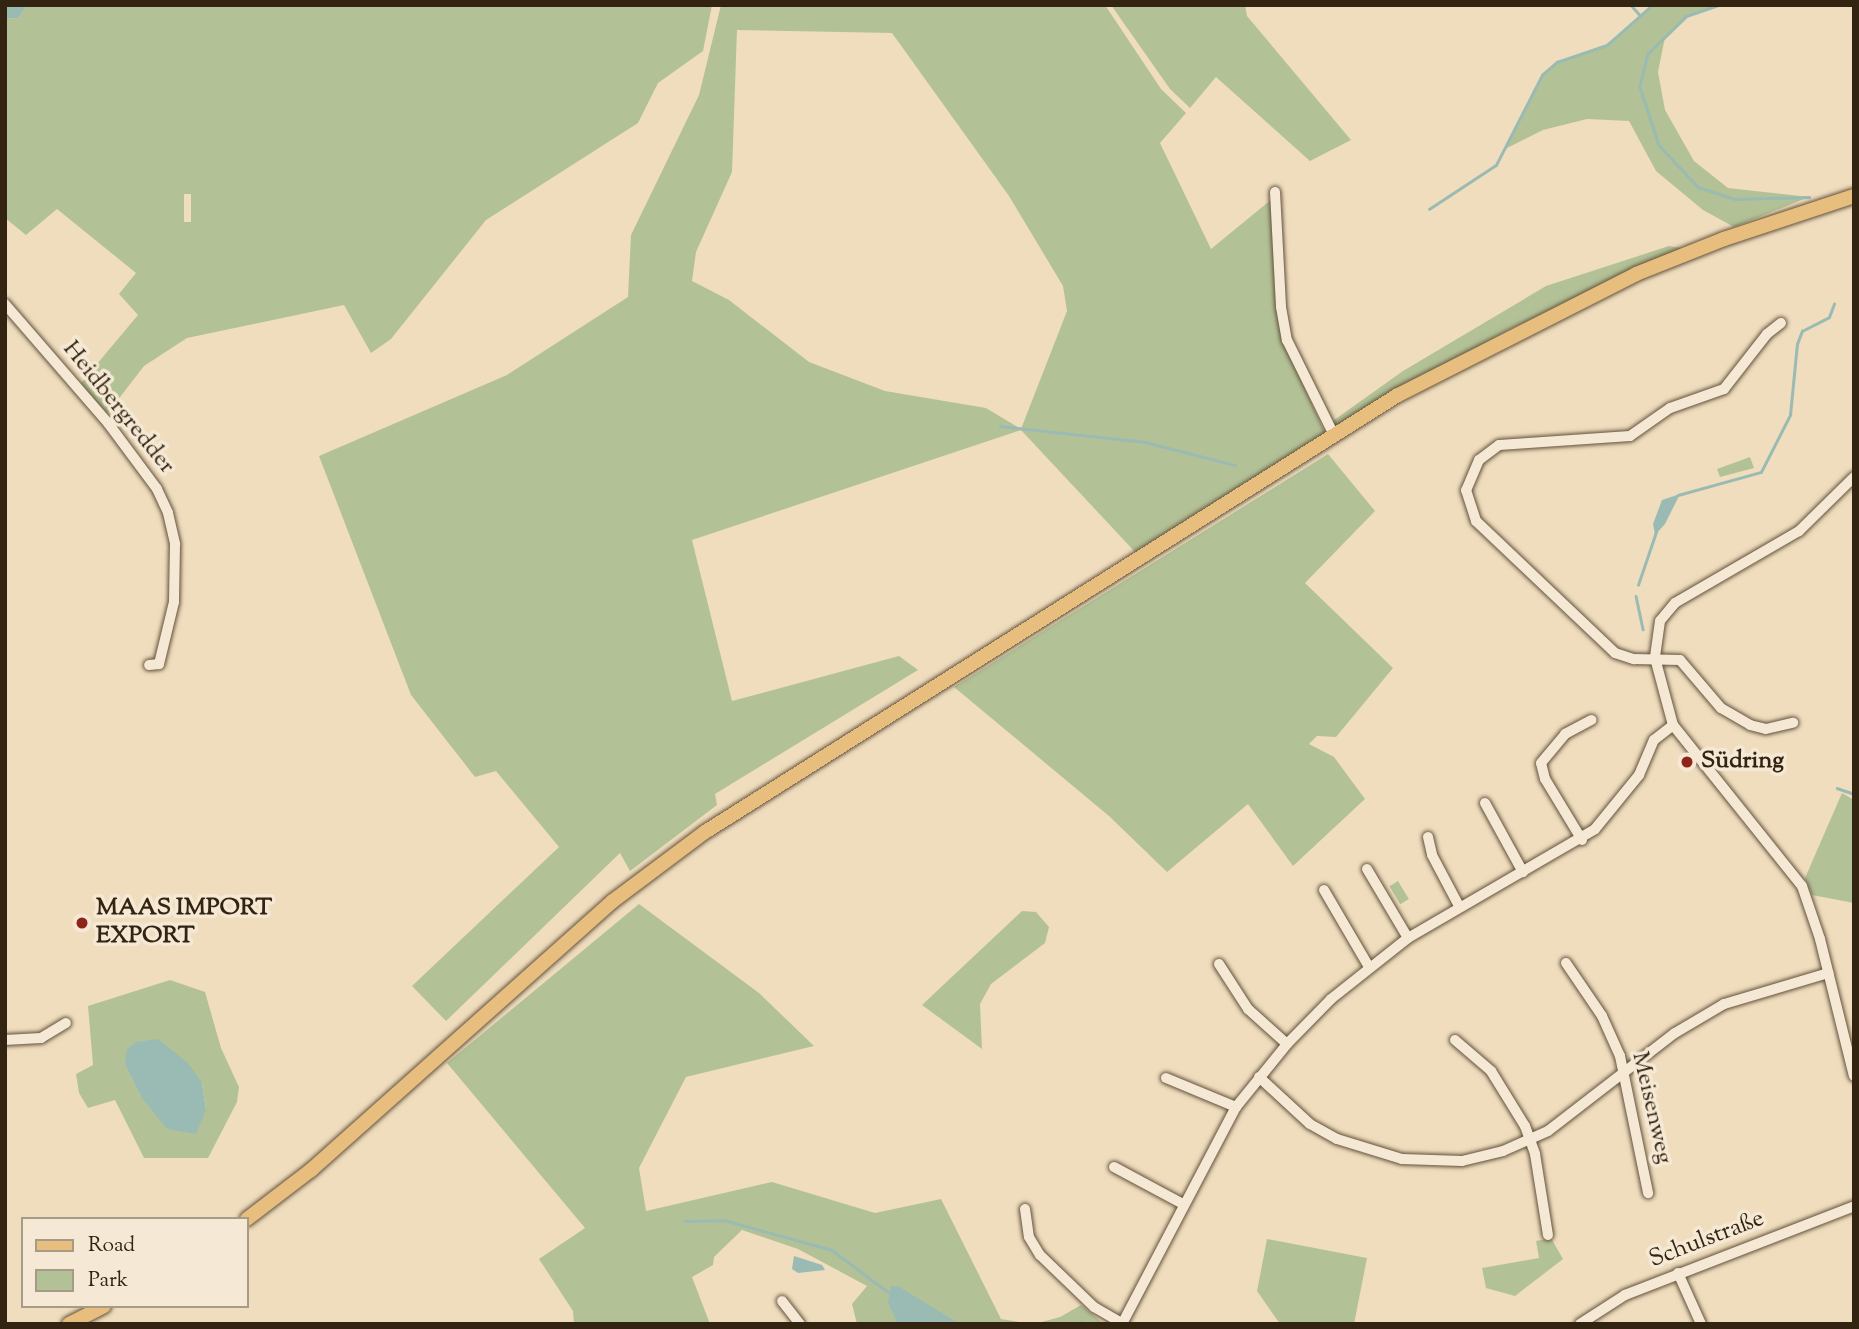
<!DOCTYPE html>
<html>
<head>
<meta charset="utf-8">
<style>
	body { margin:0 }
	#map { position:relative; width:1859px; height:1329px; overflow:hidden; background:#f0ddbe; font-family:"Sorts Mill Goudy",serif }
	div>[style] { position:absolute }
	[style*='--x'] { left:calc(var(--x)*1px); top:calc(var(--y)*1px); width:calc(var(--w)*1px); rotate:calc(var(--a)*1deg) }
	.green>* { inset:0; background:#b3c296; transform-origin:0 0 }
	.water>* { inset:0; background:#9abbb3 }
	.stream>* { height:2.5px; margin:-1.25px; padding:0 1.25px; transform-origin:1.25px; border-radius:1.25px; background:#9abbb3 }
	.roads { filter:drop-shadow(0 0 2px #62523c) drop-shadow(0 0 2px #62523c) }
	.minor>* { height:10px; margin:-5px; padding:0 5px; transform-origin:5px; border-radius:5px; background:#f5e9d5 }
	.major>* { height:14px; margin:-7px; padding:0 7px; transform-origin:7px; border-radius:7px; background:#e8be7f }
	.dots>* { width:19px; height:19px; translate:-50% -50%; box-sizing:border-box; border:4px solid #f5e9d5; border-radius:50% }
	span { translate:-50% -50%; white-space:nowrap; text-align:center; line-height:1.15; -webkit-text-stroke:7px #f5e9d5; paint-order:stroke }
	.street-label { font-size:24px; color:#322411 }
	.poi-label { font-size:24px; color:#322411; font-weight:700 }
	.left { translate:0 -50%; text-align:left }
	.frame { position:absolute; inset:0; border:7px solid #322411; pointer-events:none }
	.legend { position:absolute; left:21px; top:1217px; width:228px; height:91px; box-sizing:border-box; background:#f5e9d5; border:2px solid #a79a87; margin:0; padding:9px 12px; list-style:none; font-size:21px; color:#322411 }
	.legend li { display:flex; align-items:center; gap:14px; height:35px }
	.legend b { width:35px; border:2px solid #a79a87 }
</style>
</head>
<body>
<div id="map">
	<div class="green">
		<div style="clip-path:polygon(evenodd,28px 5px,712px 5px,703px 51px,658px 83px,638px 123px,486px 220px,391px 339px,371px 353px,344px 305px,187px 338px,144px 366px,107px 414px,81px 383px,138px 315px,119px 294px,136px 273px,57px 209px,26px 235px,5px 218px,5px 19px,18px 18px,28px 5px,184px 194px,191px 194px,191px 222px,184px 222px,184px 194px)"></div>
		<div style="clip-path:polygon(evenodd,721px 5px,1105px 5px,1161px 89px,1186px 113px,1160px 143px,1211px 249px,1272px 199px,1282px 338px,1325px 433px,1135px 552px,1021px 430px,692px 540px,732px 701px,899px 656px,918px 670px,715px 794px,717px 805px,630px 871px,620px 853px,446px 1021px,412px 986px,559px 847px,496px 771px,475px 777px,411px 695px,319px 456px,507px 375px,628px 297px,631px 235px,699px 95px,721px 5px,737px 30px,892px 33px,1009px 196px,1063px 286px,1067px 311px,1021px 429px,986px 408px,885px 391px,809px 362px,729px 300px,692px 281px,696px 252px,732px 172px,737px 30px)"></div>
		<div style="clip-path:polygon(1111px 5px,1245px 5px,1247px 16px,1351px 140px,1310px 161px,1216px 77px,1190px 108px,1170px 89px)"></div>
		<div style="clip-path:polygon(1651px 5px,1720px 5px,1686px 17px,1665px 37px,1658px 72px,1665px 110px,1694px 161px,1728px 188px,1809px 197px,1734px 227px,1703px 210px,1656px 171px,1629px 121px,1587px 119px,1543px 130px,1505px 149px,1542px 75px,1557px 62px,1607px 45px)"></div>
		<div style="clip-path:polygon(1669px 246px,1681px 248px,1506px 331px,1336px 427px,1330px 423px,1403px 371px,1546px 286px)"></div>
		<div style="clip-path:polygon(1328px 454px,1375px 511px,1305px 583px,1393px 668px,1336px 737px,1317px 736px,1309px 744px,1334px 757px,1365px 799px,1293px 866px,1248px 804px,1167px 872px,1109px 816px,954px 687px)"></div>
		<div style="clip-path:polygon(1750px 457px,1754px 468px,1720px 477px,1717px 469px)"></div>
		<div style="clip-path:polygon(1842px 793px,1854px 800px,1854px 903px,1812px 895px,1805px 878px)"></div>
		<div style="left:1398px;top:881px;width:21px;height:10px;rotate:59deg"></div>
		<div style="clip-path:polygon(639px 904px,759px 993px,814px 1046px,686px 1077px,639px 1168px,646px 1211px,772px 1182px,875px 1213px,941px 1199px,1001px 1319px,1031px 1324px,857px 1324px,852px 1304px,867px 1286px,798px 1249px,742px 1230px,714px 1257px,713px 1265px,692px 1277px,710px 1324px,574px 1324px,573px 1311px,539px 1259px,585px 1228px,447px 1063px)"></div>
		<div style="clip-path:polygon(1022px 911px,1036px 912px,1049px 927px,1045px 943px,991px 984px,980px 1004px,982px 1049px,922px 1005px)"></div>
		<div style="clip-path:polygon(evenodd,170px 980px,205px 992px,221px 1048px,239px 1087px,237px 1102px,208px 1158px,144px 1158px,115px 1100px,88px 1108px,79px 1093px,76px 1074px,93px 1065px,88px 1006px,170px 980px,125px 1065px,202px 1083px,206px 1110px,141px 1097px,125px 1065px)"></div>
		<div style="clip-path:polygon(1551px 1238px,1563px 1259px,1515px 1296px,1486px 1288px,1482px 1268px,1539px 1258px,1536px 1241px)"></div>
		<div style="clip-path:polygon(1267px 1239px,1367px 1258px,1354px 1324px,1280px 1324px,1257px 1291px)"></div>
		<div style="clip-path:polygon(1081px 1305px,1104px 1324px,1034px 1324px,1060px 1317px)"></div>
	</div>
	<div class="water">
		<div style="clip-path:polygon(5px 5px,28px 5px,18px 18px,5px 19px)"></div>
		<div style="clip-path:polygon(1680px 494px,1665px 524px,1655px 535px,1653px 524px,1662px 500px)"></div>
		<div style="clip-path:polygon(158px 1039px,188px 1063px,202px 1083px,206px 1110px,196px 1134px,167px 1129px,141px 1097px,125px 1065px,127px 1049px,136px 1042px)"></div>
		<div style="clip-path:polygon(794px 1256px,822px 1265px,825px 1270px,798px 1273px,792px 1269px)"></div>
		<div style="clip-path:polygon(891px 1286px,898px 1286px,960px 1324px,898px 1324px,888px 1303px)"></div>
	</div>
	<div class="stream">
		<div style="--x:1631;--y:5;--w:13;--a:48"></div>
		<div style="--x:1720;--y:5;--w:36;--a:161"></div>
		<div style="--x:1686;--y:17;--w:53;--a:135.8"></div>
		<div style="--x:1648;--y:54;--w:34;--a:104"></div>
		<div style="--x:1640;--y:87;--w:61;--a:71.9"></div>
		<div style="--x:1659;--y:145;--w:57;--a:47.1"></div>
		<div style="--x:1698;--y:187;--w:39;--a:18"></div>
		<div style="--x:1735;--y:199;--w:74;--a:-1.5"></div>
		<div style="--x:1429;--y:209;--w:80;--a:-33.3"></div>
		<div style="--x:1496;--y:165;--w:101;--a:-62.9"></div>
		<div style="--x:1542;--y:75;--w:20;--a:-41"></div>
		<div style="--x:1557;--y:62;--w:53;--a:-18.8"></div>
		<div style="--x:1607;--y:45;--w:56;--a:-41.4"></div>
		<div style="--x:1000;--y:426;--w:146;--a:6.3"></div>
		<div style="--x:1145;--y:442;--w:93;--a:14.3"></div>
		<div style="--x:1678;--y:495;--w:86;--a:-15.5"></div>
		<div style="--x:1761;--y:472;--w:64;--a:-63"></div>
		<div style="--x:1790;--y:415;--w:71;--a:-84.4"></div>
		<div style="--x:1797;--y:344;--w:14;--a:-69"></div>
		<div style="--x:1802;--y:331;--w:30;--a:-27"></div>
		<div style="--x:1829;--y:317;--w:14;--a:-69"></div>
		<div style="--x:1638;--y:585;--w:56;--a:-71.2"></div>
		<div style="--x:1636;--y:596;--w:34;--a:78"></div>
		<div style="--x:1837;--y:788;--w:18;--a:19"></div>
		<div style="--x:685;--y:1221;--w:39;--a:-1"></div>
		<div style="--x:724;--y:1220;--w:112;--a:15.5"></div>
		<div style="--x:832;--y:1250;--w:70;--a:36.9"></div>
		<div style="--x:1077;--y:1324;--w:4;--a:-34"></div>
	</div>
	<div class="roads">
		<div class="minor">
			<div style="--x:1275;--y:192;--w:115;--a:87"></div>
			<div style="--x:1281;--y:307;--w:34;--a:80"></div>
			<div style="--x:1287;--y:340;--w:106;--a:63.7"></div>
			<div style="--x:5;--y:304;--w:157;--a:49.1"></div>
			<div style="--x:108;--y:423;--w:82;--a:53.4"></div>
			<div style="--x:157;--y:489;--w:26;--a:65"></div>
			<div style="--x:168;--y:513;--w:32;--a:77"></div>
			<div style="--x:175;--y:544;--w:58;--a:91"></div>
			<div style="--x:174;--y:602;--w:64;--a:103.6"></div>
			<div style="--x:159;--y:664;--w:10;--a:174"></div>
			<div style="--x:1781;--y:323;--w:18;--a:142"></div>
			<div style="--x:1767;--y:334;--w:70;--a:128"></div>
			<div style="--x:1724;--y:389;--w:57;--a:160.6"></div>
			<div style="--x:1670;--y:408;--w:49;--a:145"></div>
			<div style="--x:1630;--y:436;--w:131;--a:176.1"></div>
			<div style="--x:1499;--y:445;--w:25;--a:143"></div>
			<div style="--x:1479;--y:460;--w:33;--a:113"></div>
			<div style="--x:1466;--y:490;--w:33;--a:72"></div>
			<div style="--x:1476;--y:521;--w:192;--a:43.5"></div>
			<div style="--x:1615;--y:653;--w:20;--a:18"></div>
			<div style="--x:1634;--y:659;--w:46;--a:1.2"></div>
			<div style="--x:1680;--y:660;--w:63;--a:49.5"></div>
			<div style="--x:1721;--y:708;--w:34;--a:30"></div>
			<div style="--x:1750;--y:725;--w:16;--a:14"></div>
			<div style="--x:1766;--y:729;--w:28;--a:-13"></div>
			<div style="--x:1854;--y:477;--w:77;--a:135.5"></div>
			<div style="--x:1799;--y:531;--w:143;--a:149.9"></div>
			<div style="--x:1675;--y:603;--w:23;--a:130"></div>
			<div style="--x:1660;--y:621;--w:37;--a:98"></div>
			<div style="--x:1655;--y:658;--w:69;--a:75"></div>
			<div style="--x:1673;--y:725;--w:206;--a:51.3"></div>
			<div style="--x:1802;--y:886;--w:56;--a:71.2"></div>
			<div style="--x:1820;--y:939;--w:141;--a:76.1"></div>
			<div style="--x:1485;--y:803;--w:79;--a:61.2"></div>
			<div style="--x:1428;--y:837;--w:18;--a:77"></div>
			<div style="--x:1432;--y:855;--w:58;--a:62.1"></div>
			<div style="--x:1582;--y:840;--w:71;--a:-121.2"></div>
			<div style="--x:1545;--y:779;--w:16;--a:-104"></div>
			<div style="--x:1541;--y:763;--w:38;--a:-50"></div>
			<div style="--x:1565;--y:734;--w:30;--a:-28"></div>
			<div style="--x:1367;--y:869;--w:80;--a:59.3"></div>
			<div style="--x:1324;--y:890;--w:89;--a:59.7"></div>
			<div style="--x:1566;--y:963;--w:64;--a:55.8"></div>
			<div style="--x:1602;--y:1016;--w:44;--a:65.8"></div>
			<div style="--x:1620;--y:1056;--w:140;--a:78.4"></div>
			<div style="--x:1219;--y:964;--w:54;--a:57.2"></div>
			<div style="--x:1248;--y:1009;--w:52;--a:41.9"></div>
			<div style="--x:5;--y:1040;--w:36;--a:-3"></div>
			<div style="--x:41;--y:1038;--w:29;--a:-31"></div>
			<div style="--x:1455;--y:1040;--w:48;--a:40.7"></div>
			<div style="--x:1491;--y:1071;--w:65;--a:58.3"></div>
			<div style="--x:1525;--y:1126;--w:30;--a:70"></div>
			<div style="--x:1535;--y:1154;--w:82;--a:80.9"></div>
			<div style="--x:1259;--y:1077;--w:69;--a:42.7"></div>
			<div style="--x:1310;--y:1124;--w:31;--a:29"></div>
			<div style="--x:1337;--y:1139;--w:68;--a:17.1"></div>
			<div style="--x:1402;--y:1159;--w:60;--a:1.9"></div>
			<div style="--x:1462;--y:1161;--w:42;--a:-13.7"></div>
			<div style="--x:1503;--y:1151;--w:49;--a:-24"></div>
			<div style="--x:1548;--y:1131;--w:160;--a:-37.7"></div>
			<div style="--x:1675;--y:1033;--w:57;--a:-30.6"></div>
			<div style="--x:1724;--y:1004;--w:109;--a:-16.6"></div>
			<div style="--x:1166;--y:1078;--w:76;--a:22.5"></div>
			<div style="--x:1114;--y:1167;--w:78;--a:28.2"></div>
			<div style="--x:1025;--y:1209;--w:28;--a:82"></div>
			<div style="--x:1029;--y:1237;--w:21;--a:59"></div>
			<div style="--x:1040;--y:1255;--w:75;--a:43.9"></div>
			<div style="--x:1094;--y:1307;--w:34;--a:30"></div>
			<div style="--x:1678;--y:1273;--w:56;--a:65.7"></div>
			<div style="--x:782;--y:1301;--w:29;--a:52"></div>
			<div style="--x:1122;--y:1324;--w:245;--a:-62.3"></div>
			<div style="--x:1236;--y:1107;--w:81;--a:-51"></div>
			<div style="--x:1287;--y:1044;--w:63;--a:-45.6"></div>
			<div style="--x:1331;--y:999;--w:98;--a:-38.4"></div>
			<div style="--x:1408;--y:938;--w:216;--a:-30.2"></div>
			<div style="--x:1595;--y:829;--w:70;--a:-50.8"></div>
			<div style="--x:1639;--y:775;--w:38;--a:-67"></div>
			<div style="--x:1654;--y:740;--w:24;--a:-38"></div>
			<div style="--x:1580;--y:1324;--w:54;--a:-32.8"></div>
			<div style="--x:1625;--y:1295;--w:246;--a:-21.2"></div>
		</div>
		<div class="major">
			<div style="--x:247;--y:1219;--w:81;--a:-37.4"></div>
			<div style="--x:311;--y:1170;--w:404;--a:-41.7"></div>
			<div style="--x:613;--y:901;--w:115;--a:-36.9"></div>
			<div style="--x:705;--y:832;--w:819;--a:-32.24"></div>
			<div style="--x:1398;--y:395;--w:267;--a:-26.9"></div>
			<div style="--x:1636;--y:274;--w:95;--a:-21.7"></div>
			<div style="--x:1724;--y:239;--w:137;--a:-18.3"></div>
			<div style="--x:69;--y:1324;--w:39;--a:-27"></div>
		</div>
	</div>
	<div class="dots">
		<div style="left:1687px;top:762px;background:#8f2418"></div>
		<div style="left:82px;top:923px;background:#8f2418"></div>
	</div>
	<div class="street-label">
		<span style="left:118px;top:408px;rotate:51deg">Heidbergredder</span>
		<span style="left:1651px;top:1108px;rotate:77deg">Meisenweg</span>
		<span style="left:1707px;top:1240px;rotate:-21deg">Schulstraße</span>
	</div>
	<div class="poi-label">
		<span class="left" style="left:1701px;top:762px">Südring</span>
		<span class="left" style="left:96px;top:923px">MAAS IMPORT<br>EXPORT</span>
	</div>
	<div class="frame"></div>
	<ul class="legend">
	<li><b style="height:9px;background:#e8be7f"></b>Road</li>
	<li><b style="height:19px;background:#b3c296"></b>Park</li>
	</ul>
</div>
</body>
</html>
